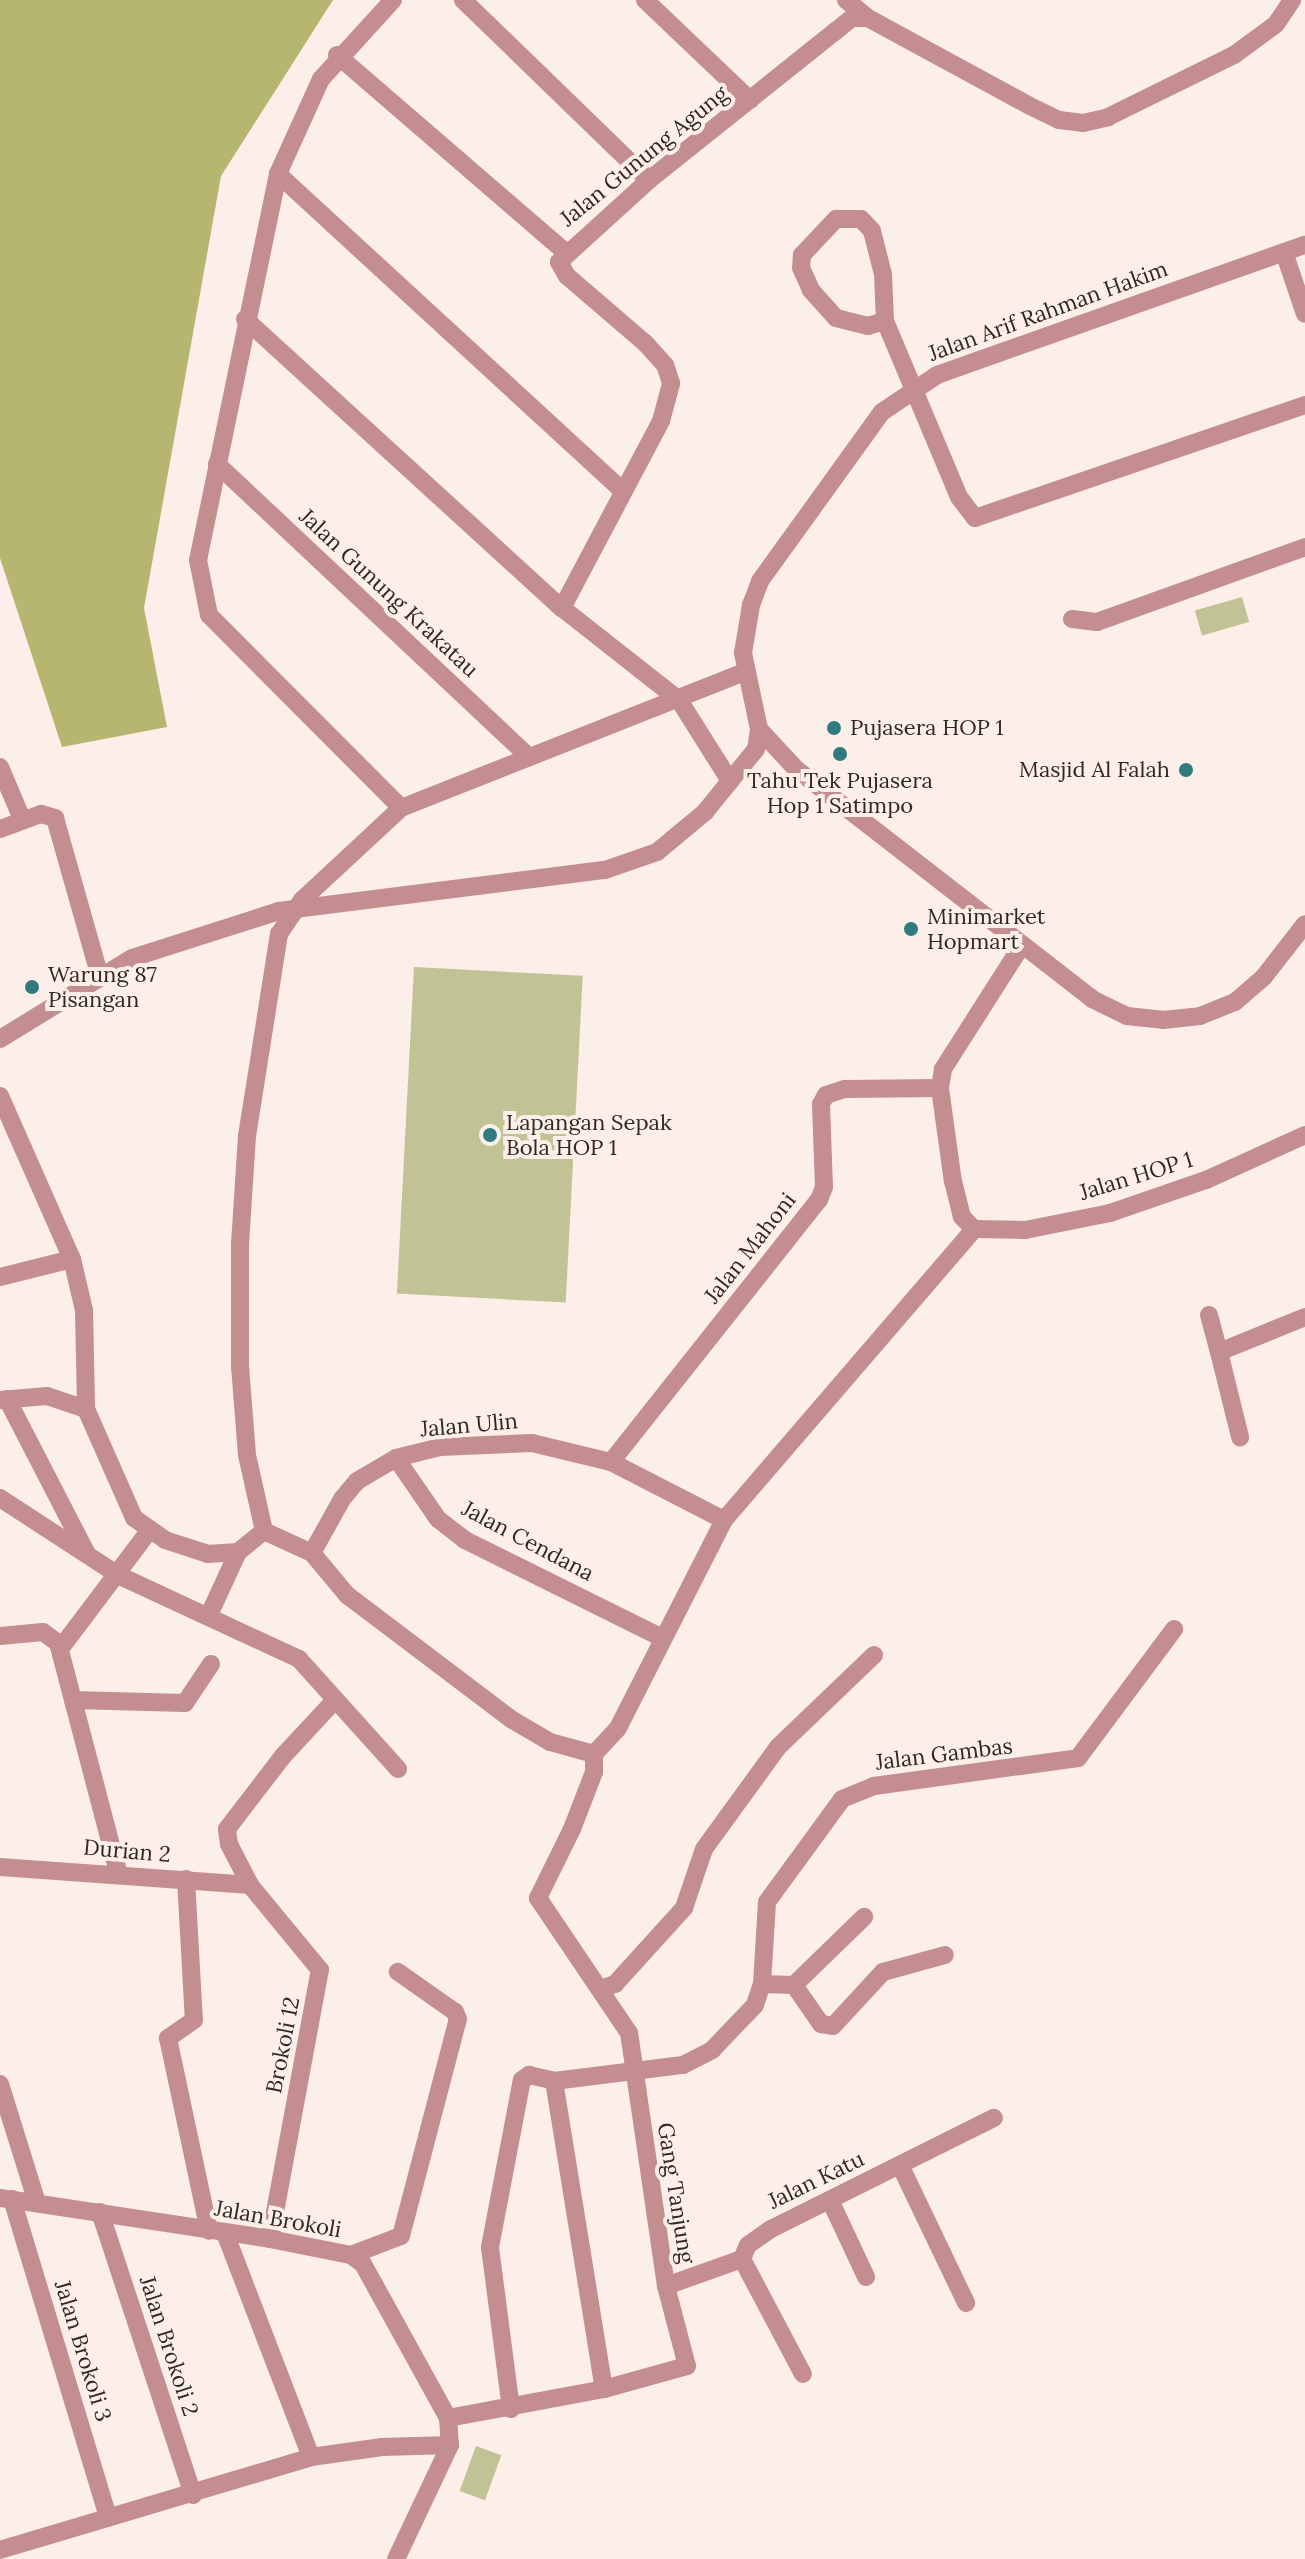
<!DOCTYPE html>
<html>
<head>
<meta charset="utf-8">
<style>
	body { margin:0 }
	#map { position:relative; width:1305px; height:2559px; overflow:hidden; background:#fceee8; font-family:Lora,serif }
	div>[style] { position:absolute }
	[style*='--x'] { left:calc(var(--x)*1px); top:calc(var(--y)*1px); width:calc(var(--w)*1px); rotate:calc(var(--a)*1deg) }
	.green>* { inset:0; background:#c1c295; transform-origin:0 0 }
	.forest>* { inset:0; background:#b6b671 }
	.minor>* { height:18px; margin:-9px; padding:0 9px; transform-origin:9px; border-radius:9px; background:#c48d90 }
	.dots>* { width:22px; height:22px; translate:-50% -50%; box-sizing:border-box; border:4px solid #fceee8; border-radius:50% }
	span { translate:-50% -50%; white-space:nowrap; text-align:center; line-height:1.15; -webkit-text-stroke:8px #fceee8; paint-order:stroke }
	.street-label { font-size:22px; color:#302824 }
	.poi-label { font-size:22px; color:#302824 }
	.left { translate:0 -50%; text-align:left }
	.right { translate:-100% -50%; text-align:right }
</style>
</head>
<body>
<div id="map">
	<div class="green">
		<div style="left:1242px;top:597px;width:26px;height:49px;rotate:74deg"></div>
		<div style="left:414px;top:967px;width:169px;height:327px;rotate:3deg"></div>
		<div style="left:476px;top:2446px;width:27px;height:48px;rotate:20deg"></div>
	</div>
	<div class="forest">
		<div style="clip-path:polygon(0 0,333px 0,221px 176px,144px 608px,167px 727px,62px 747px,0 558px)"></div>
	</div>
	<div class="minor">
		<div style="--x:393;--y:0;--w:107;--a:132.3"></div>
		<div style="--x:321;--y:79;--w:104;--a:114.4"></div>
		<div style="--x:278;--y:174;--w:394;--a:101.7"></div>
		<div style="--x:198;--y:560;--w:56;--a:78.7"></div>
		<div style="--x:209;--y:615;--w:272;--a:45.1"></div>
		<div style="--x:463;--y:0;--w:259;--a:44.1"></div>
		<div style="--x:645;--y:0;--w:145;--a:43.6"></div>
		<div style="--x:846;--y:0;--w:28;--a:39"></div>
		<div style="--x:868;--y:18;--w:184;--a:28.5"></div>
		<div style="--x:1030;--y:106;--w:32;--a:26"></div>
		<div style="--x:1059;--y:120;--w:24;--a:7"></div>
		<div style="--x:1083;--y:123;--w:26;--a:-13"></div>
		<div style="--x:1108;--y:117;--w:140;--a:-26.2"></div>
		<div style="--x:1234;--y:55;--w:52;--a:-36.4"></div>
		<div style="--x:1276;--y:24;--w:29;--a:-56"></div>
		<div style="--x:337;--y:55;--w:301;--a:40.8"></div>
		<div style="--x:278;--y:174;--w:469;--a:42.6"></div>
		<div style="--x:1284;--y:252;--w:65;--a:71.3"></div>
		<div style="--x:245;--y:319;--w:429;--a:42.4"></div>
		<div style="--x:562;--y:608;--w:149;--a:38.2"></div>
		<div style="--x:679;--y:700;--w:96;--a:57.8"></div>
		<div style="--x:885;--y:321;--w:18;--a:164"></div>
		<div style="--x:868;--y:326;--w:33;--a:-166"></div>
		<div style="--x:836;--y:318;--w:38;--a:-132"></div>
		<div style="--x:811;--y:290;--w:24;--a:-114"></div>
		<div style="--x:801;--y:268;--w:13;--a:-86"></div>
		<div style="--x:802;--y:255;--w:50;--a:-46.6"></div>
		<div style="--x:836;--y:219;--w:25;--a:0"></div>
		<div style="--x:861;--y:219;--w:16;--a:47"></div>
		<div style="--x:872;--y:231;--w:44;--a:75.7"></div>
		<div style="--x:883;--y:274;--w:47;--a:87.6"></div>
		<div style="--x:885;--y:321;--w:191;--a:67.2"></div>
		<div style="--x:959;--y:497;--w:26;--a:53"></div>
		<div style="--x:975;--y:518;--w:349;--a:-18.9"></div>
		<div style="--x:217;--y:464;--w:427;--a:43.2"></div>
		<div style="--x:562;--y:608;--w:212;--a:-62.1"></div>
		<div style="--x:661;--y:421;--w:39;--a:-75"></div>
		<div style="--x:671;--y:383;--w:19;--a:-108"></div>
		<div style="--x:665;--y:365;--w:30;--a:-132"></div>
		<div style="--x:645;--y:343;--w:103;--a:-139.3"></div>
		<div style="--x:567;--y:276;--w:16;--a:-120"></div>
		<div style="--x:559;--y:262;--w:122;--a:-42.3"></div>
		<div style="--x:649;--y:180;--w:241;--a:-38.6"></div>
		<div style="--x:837;--y:30;--w:19;--a:-39"></div>
		<div style="--x:852;--y:18;--w:16;--a:0"></div>
		<div style="--x:1072;--y:619;--w:25;--a:7"></div>
		<div style="--x:1097;--y:622;--w:221;--a:-19.8"></div>
		<div style="--x:759;--y:729;--w:54;--a:47.2"></div>
		<div style="--x:796;--y:769;--w:375;--a:37.8"></div>
		<div style="--x:1092;--y:999;--w:39;--a:26"></div>
		<div style="--x:1127;--y:1016;--w:36;--a:6"></div>
		<div style="--x:1163;--y:1020;--w:37;--a:-6"></div>
		<div style="--x:1200;--y:1016;--w:38;--a:-22"></div>
		<div style="--x:1235;--y:1002;--w:37;--a:-41"></div>
		<div style="--x:1263;--y:978;--w:68;--a:-52.1"></div>
		<div style="--x:0;--y:767;--w:56;--a:67.1"></div>
		<div style="--x:0;--y:829;--w:44;--a:-20.1"></div>
		<div style="--x:41;--y:814;--w:15;--a:16"></div>
		<div style="--x:55;--y:818;--w:162;--a:74.2"></div>
		<div style="--x:0;--y:1039;--w:155;--a:-31.5"></div>
		<div style="--x:132;--y:958;--w:154;--a:-17.7"></div>
		<div style="--x:279;--y:911;--w:329;--a:-7.2"></div>
		<div style="--x:605;--y:870;--w:55;--a:-19.1"></div>
		<div style="--x:657;--y:852;--w:62;--a:-39.8"></div>
		<div style="--x:705;--y:812;--w:81;--a:-51"></div>
		<div style="--x:756;--y:749;--w:20;--a:-81"></div>
		<div style="--x:759;--y:729;--w:78;--a:-101.9"></div>
		<div style="--x:743;--y:653;--w:49;--a:-80.5"></div>
		<div style="--x:751;--y:605;--w:26;--a:-69"></div>
		<div style="--x:760;--y:581;--w:208;--a:-54.2"></div>
		<div style="--x:882;--y:412;--w:66;--a:-33.9"></div>
		<div style="--x:937;--y:375;--w:390;--a:-19.5"></div>
		<div style="--x:0;--y:1096;--w:178;--a:66.2"></div>
		<div style="--x:72;--y:1259;--w:52;--a:76.8"></div>
		<div style="--x:84;--y:1310;--w:99;--a:88.8"></div>
		<div style="--x:86;--y:1409;--w:119;--a:66.2"></div>
		<div style="--x:134;--y:1518;--w:38;--a:35"></div>
		<div style="--x:165;--y:1540;--w:45;--a:18"></div>
		<div style="--x:208;--y:1554;--w:30;--a:-4"></div>
		<div style="--x:238;--y:1552;--w:33;--a:-39"></div>
		<div style="--x:264;--y:1531;--w:53;--a:24.6"></div>
		<div style="--x:974;--y:1229;--w:51;--a:1.1"></div>
		<div style="--x:1025;--y:1230;--w:87;--a:-11.3"></div>
		<div style="--x:1110;--y:1213;--w:102;--a:-19"></div>
		<div style="--x:1206;--y:1180;--w:109;--a:-24.4"></div>
		<div style="--x:0;--y:1277;--w:74;--a:-14"></div>
		<div style="--x:1209;--y:1315;--w:38;--a:75"></div>
		<div style="--x:1219;--y:1352;--w:93;--a:-22.1"></div>
		<div style="--x:1219;--y:1352;--w:88;--a:76.1"></div>
		<div style="--x:7;--y:1399;--w:174;--a:62.7"></div>
		<div style="--x:0;--y:1400;--w:47;--a:-4.9"></div>
		<div style="--x:47;--y:1396;--w:41;--a:18.4"></div>
		<div style="--x:396;--y:1458;--w:74;--a:55.5"></div>
		<div style="--x:438;--y:1519;--w:34;--a:38"></div>
		<div style="--x:465;--y:1540;--w:220;--a:26.4"></div>
		<div style="--x:611;--y:1462;--w:335;--a:-51.6"></div>
		<div style="--x:819;--y:1200;--w:14;--a:-69"></div>
		<div style="--x:824;--y:1187;--w:83;--a:-92.1"></div>
		<div style="--x:821;--y:1104;--w:10;--a:-61"></div>
		<div style="--x:826;--y:1095;--w:20;--a:-18"></div>
		<div style="--x:845;--y:1089;--w:95;--a:-0.6"></div>
		<div style="--x:0;--y:1498;--w:141;--a:33.1"></div>
		<div style="--x:118;--y:1575;--w:200;--a:24.9"></div>
		<div style="--x:299;--y:1659;--w:148;--a:48"></div>
		<div style="--x:264;--y:1531;--w:78;--a:-102.6"></div>
		<div style="--x:247;--y:1455;--w:88;--a:-94.5"></div>
		<div style="--x:240;--y:1367;--w:123;--a:-90"></div>
		<div style="--x:240;--y:1244;--w:108;--a:-86.3"></div>
		<div style="--x:247;--y:1136;--w:205;--a:-81"></div>
		<div style="--x:279;--y:934;--w:41;--a:-55.9"></div>
		<div style="--x:302;--y:900;--w:135;--a:-42.9"></div>
		<div style="--x:401;--y:808;--w:369;--a:-21.6"></div>
		<div style="--x:209;--y:1615;--w:69;--a:-65.3"></div>
		<div style="--x:0;--y:1636;--w:43;--a:-5.3"></div>
		<div style="--x:43;--y:1632;--w:19;--a:36"></div>
		<div style="--x:58;--y:1643;--w:237;--a:75.3"></div>
		<div style="--x:60;--y:1649;--w:148;--a:-53"></div>
		<div style="--x:73;--y:1700;--w:112;--a:1.5"></div>
		<div style="--x:185;--y:1703;--w:47;--a:-56.3"></div>
		<div style="--x:594;--y:1754;--w:35;--a:-47"></div>
		<div style="--x:618;--y:1728;--w:233;--a:-63"></div>
		<div style="--x:724;--y:1520;--w:384;--a:-49.3"></div>
		<div style="--x:974;--y:1229;--w:17;--a:-135"></div>
		<div style="--x:962;--y:1217;--w:36;--a:-104"></div>
		<div style="--x:953;--y:1182;--w:95;--a:-97.9"></div>
		<div style="--x:940;--y:1088;--w:19;--a:-81"></div>
		<div style="--x:943;--y:1069;--w:147;--a:-57.5"></div>
		<div style="--x:594;--y:1754;--w:46;--a:-164.7"></div>
		<div style="--x:550;--y:1742;--w:45;--a:-149.5"></div>
		<div style="--x:511;--y:1719;--w:206;--a:-142.9"></div>
		<div style="--x:347;--y:1595;--w:55;--a:-129.8"></div>
		<div style="--x:312;--y:1553;--w:62;--a:-60.9"></div>
		<div style="--x:342;--y:1499;--w:23;--a:-50"></div>
		<div style="--x:357;--y:1481;--w:45;--a:-30.5"></div>
		<div style="--x:396;--y:1458;--w:45;--a:-14"></div>
		<div style="--x:440;--y:1447;--w:92;--a:-2.5"></div>
		<div style="--x:532;--y:1443;--w:81;--a:13.5"></div>
		<div style="--x:611;--y:1462;--w:127;--a:27.2"></div>
		<div style="--x:0;--y:1867;--w:251;--a:4.1"></div>
		<div style="--x:186;--y:1879;--w:141;--a:86.8"></div>
		<div style="--x:194;--y:2020;--w:32;--a:145"></div>
		<div style="--x:168;--y:2038;--w:197;--a:78"></div>
		<div style="--x:762;--y:1984;--w:32;--a:2"></div>
		<div style="--x:794;--y:1985;--w:98;--a:-44.2"></div>
		<div style="--x:794;--y:1985;--w:47;--a:55.3"></div>
		<div style="--x:821;--y:2024;--w:12;--a:9"></div>
		<div style="--x:833;--y:2026;--w:74;--a:-47.2"></div>
		<div style="--x:883;--y:1972;--w:64;--a:-15.3"></div>
		<div style="--x:600;--y:1989;--w:16;--a:-18"></div>
		<div style="--x:615;--y:1984;--w:103;--a:-47.8"></div>
		<div style="--x:684;--y:1908;--w:62;--a:-71.3"></div>
		<div style="--x:704;--y:1849;--w:126;--a:-54"></div>
		<div style="--x:778;--y:1747;--w:133;--a:-43.8"></div>
		<div style="--x:554;--y:2081;--w:312;--a:80.8"></div>
		<div style="--x:0;--y:2084;--w:125;--a:72.7"></div>
		<div style="--x:900;--y:2165;--w:153;--a:64.4"></div>
		<div style="--x:0;--y:2198;--w:273;--a:8.6"></div>
		<div style="--x:270;--y:2239;--w:83;--a:11.2"></div>
		<div style="--x:351;--y:2255;--w:15;--a:37"></div>
		<div style="--x:363;--y:2264;--w:176;--a:61.1"></div>
		<div style="--x:448;--y:2418;--w:27;--a:86"></div>
		<div style="--x:450;--y:2445;--w:126;--a:115.3"></div>
		<div style="--x:12;--y:2199;--w:331;--a:73.2"></div>
		<div style="--x:830;--y:2200;--w:85;--a:64.9"></div>
		<div style="--x:100;--y:2212;--w:298;--a:71.8"></div>
		<div style="--x:225;--y:2233;--w:240;--a:69"></div>
		<div style="--x:270;--y:2239;--w:274;--a:-79.5"></div>
		<div style="--x:320;--y:1970;--w:110;--a:-129.5"></div>
		<div style="--x:250;--y:1885;--w:46;--a:-117.1"></div>
		<div style="--x:229;--y:1844;--w:15;--a:-98"></div>
		<div style="--x:227;--y:1829;--w:92;--a:-52.5"></div>
		<div style="--x:283;--y:1756;--w:76;--a:-47.1"></div>
		<div style="--x:351;--y:2255;--w:53;--a:-20.8"></div>
		<div style="--x:401;--y:2236;--w:224;--a:-75.3"></div>
		<div style="--x:458;--y:2019;--w:8;--a:-113"></div>
		<div style="--x:455;--y:2012;--w:70;--a:-144.9"></div>
		<div style="--x:742;--y:2259;--w:130;--a:62.1"></div>
		<div style="--x:666;--y:2286;--w:81;--a:-19.6"></div>
		<div style="--x:742;--y:2259;--w:15;--a:-67"></div>
		<div style="--x:748;--y:2245;--w:28;--a:-35"></div>
		<div style="--x:771;--y:2229;--w:249;--a:-26.5"></div>
		<div style="--x:511;--y:2409;--w:163;--a:-97.4"></div>
		<div style="--x:490;--y:2247;--w:170;--a:-79.2"></div>
		<div style="--x:522;--y:2080;--w:9;--a:-36"></div>
		<div style="--x:529;--y:2075;--w:26;--a:13"></div>
		<div style="--x:554;--y:2081;--w:130;--a:-7.1"></div>
		<div style="--x:683;--y:2065;--w:33;--a:-27"></div>
		<div style="--x:712;--y:2050;--w:62;--a:-46.3"></div>
		<div style="--x:755;--y:2005;--w:22;--a:-72"></div>
		<div style="--x:762;--y:1984;--w:82;--a:-86.5"></div>
		<div style="--x:767;--y:1902;--w:127;--a:-53.9"></div>
		<div style="--x:842;--y:1799;--w:35;--a:-22"></div>
		<div style="--x:874;--y:1786;--w:206;--a:-7.8"></div>
		<div style="--x:1078;--y:1758;--w:161;--a:-53.3"></div>
		<div style="--x:448;--y:2418;--w:159;--a:-10.5"></div>
		<div style="--x:604;--y:2389;--w:86;--a:-15.5"></div>
		<div style="--x:687;--y:2366;--w:83;--a:-104.7"></div>
		<div style="--x:666;--y:2286;--w:256;--a:-98.3"></div>
		<div style="--x:629;--y:2033;--w:163;--a:-124"></div>
		<div style="--x:538;--y:1898;--w:77;--a:-63.8"></div>
		<div style="--x:572;--y:1829;--w:61;--a:-68.9"></div>
		<div style="--x:594;--y:1772;--w:18;--a:-90"></div>
		<div style="--x:0;--y:2550;--w:325;--a:-16.6"></div>
		<div style="--x:311;--y:2457;--w:72;--a:-8"></div>
		<div style="--x:382;--y:2447;--w:68;--a:-1.7"></div>
	</div>
	<div class="dots">
		<div style="left:834px;top:728px;background:#317a7f"></div>
		<div style="left:840px;top:754px;background:#317a7f"></div>
		<div style="left:1186px;top:770px;background:#317a7f"></div>
		<div style="left:911px;top:929px;background:#317a7f"></div>
		<div style="left:32px;top:987px;background:#317a7f"></div>
		<div style="left:490px;top:1135px;background:#317a7f"></div>
	</div>
	<div class="street-label">
		<span style="left:644px;top:156px;rotate:-39deg">Jalan Gunung Agung</span>
		<span style="left:1048px;top:311px;rotate:-20deg">Jalan Arif Rahman Hakim</span>
		<span style="left:389px;top:593px;rotate:43deg">Jalan Gunung Krakatau</span>
		<span style="left:1136px;top:1176px;rotate:-17deg">Jalan HOP 1</span>
		<span style="left:750px;top:1248px;rotate:-52deg">Jalan Mahoni</span>
		<span style="left:469px;top:1425px;rotate:-5deg">Jalan Ulin</span>
		<span style="left:528px;top:1541px;rotate:28deg">Jalan Cendana</span>
		<span style="left:944px;top:1754px;rotate:-7deg">Jalan Gambas</span>
		<span style="left:127px;top:1851px;rotate:5deg">Durian 2</span>
		<span style="left:283px;top:2045px;rotate:-79deg">Brokoli 12</span>
		<span style="left:816px;top:2180px;rotate:-26deg">Jalan Katu</span>
		<span style="left:676px;top:2193px;rotate:81deg">Gang Tanjung</span>
		<span style="left:278px;top:2219px;rotate:10deg">Jalan Brokoli</span>
		<span style="left:169px;top:2346px;rotate:72deg">Jalan Brokoli 2</span>
		<span style="left:83px;top:2351px;rotate:73deg">Jalan Brokoli 3</span>
	</div>
	<div class="poi-label">
		<span class="left" style="left:850px;top:728px">Pujasera HOP 1</span>
		<span class="right" style="left:1170px;top:770px">Masjid Al Falah</span>
		<span style="left:840px;top:793px">Tahu Tek Pujasera<br>Hop 1 Satimpo</span>
		<span class="left" style="left:927px;top:929px">Minimarket<br>Hopmart</span>
		<span class="left" style="left:48px;top:987px">Warung 87<br>Pisangan</span>
		<span class="left" style="left:506px;top:1135px">Lapangan Sepak<br>Bola HOP 1</span>
	</div>
</div>
</body>
</html>
